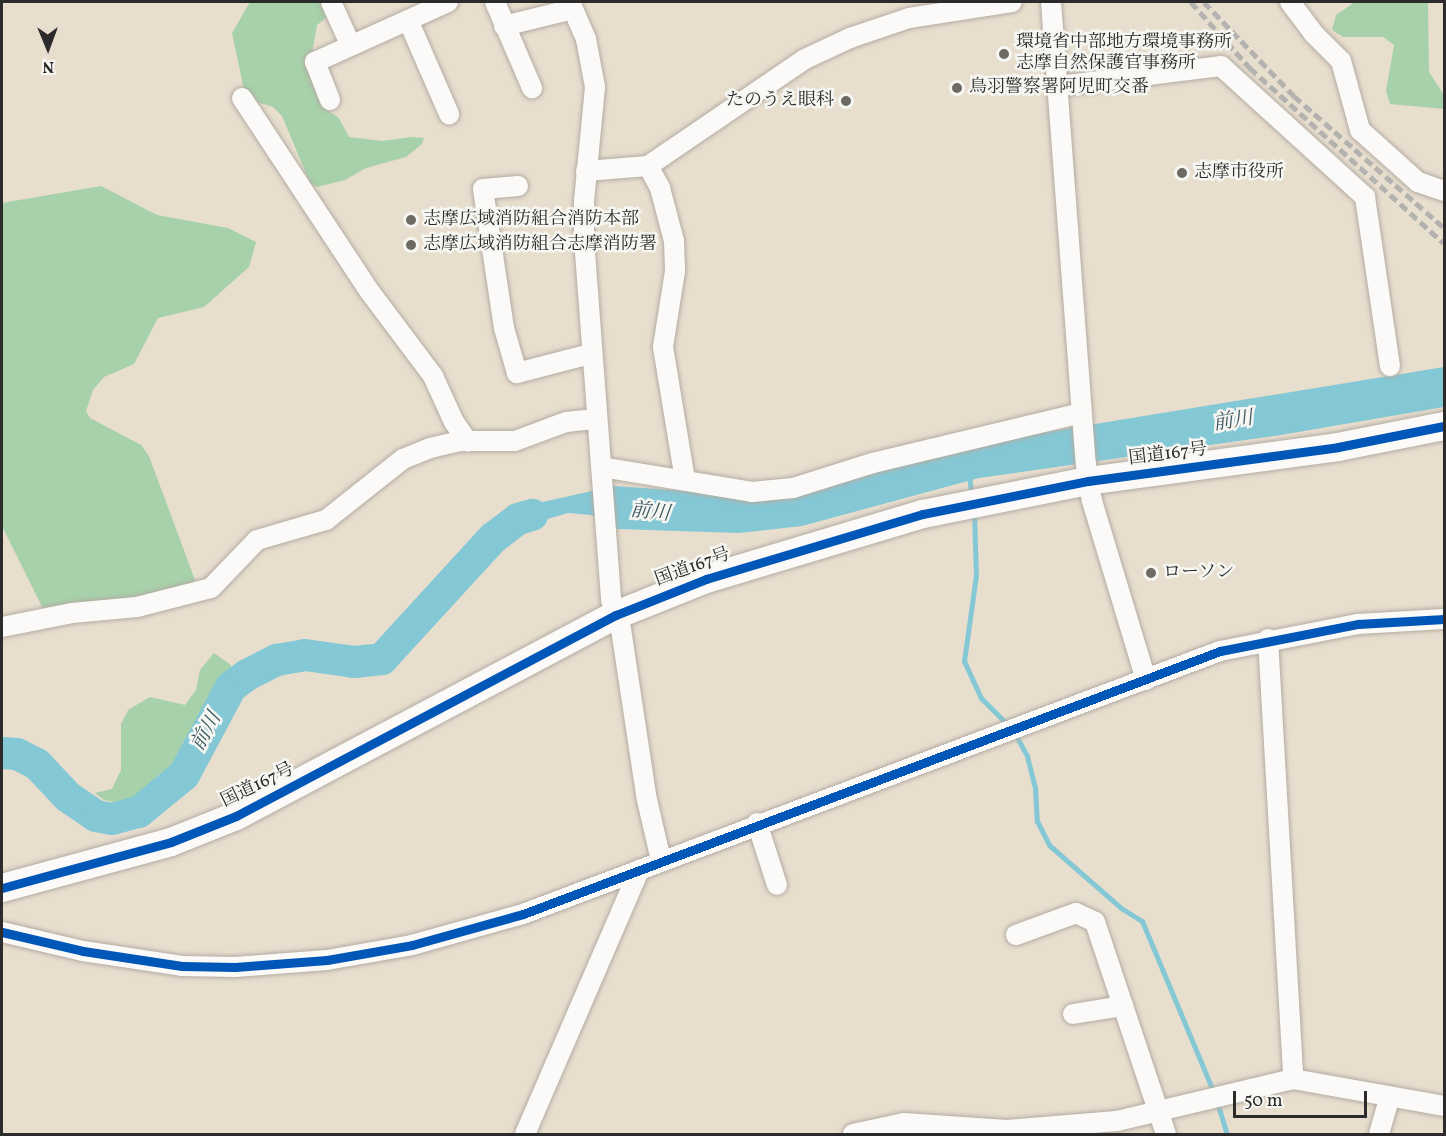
<!DOCTYPE html>
<html>
<head>
<meta charset="utf-8">
<style>
	body { margin:0 }
	#map { position:relative; width:1446px; height:1136px; overflow:hidden; background:#e8dece; font-family:Vollkorn,"Noto Serif JP",serif }
	div>[style] { position:absolute }
	[style*='--x'] { left:calc(var(--x)*1px); top:calc(var(--y)*1px); width:calc(var(--w)*1px); rotate:calc(var(--a)*1deg) }
	.green>* { inset:0; background:#a7d1aa }
	.water>* { inset:0; background:#85c8d5 }
	.stream>* { height:5px; margin:-2.5px; padding:0 2.5px; transform-origin:2.5px; border-radius:2.5px; background:#85c8d5 }
	.river>* { height:32px; margin:-16px; padding:0 16px; transform-origin:16px; border-radius:16px; background:#85c8d5 }
	.roads { filter:drop-shadow(0 0 2px #b3aca3) drop-shadow(0 0 2px #b3aca3) }
	.minor>* { height:20px; margin:-10px; padding:0 10px; transform-origin:10px; border-radius:10px; background:#fcfaf8 }
	.highway>* { height:28px; margin:-14px; padding:0 14px; transform-origin:14px; border-radius:14px; background:#fcfaf8 }
	.rail>* { height:4.5px; margin-top:-2.25px; transform-origin:0; background:repeating-linear-gradient(90deg,#b3b2af 0 9px,transparent 0 13.5px) }
	.cycleway>* { height:9px; margin:-4.5px; padding:0 4.5px; transform-origin:4.5px; border-radius:4.5px; background:#0057b8 }
	.dots>* { width:16px; height:16px; translate:-50% -50%; box-sizing:border-box; border:3px solid #f6f6f2; border-radius:50% }
	span { translate:-50% -50%; white-space:nowrap; text-align:center; line-height:1.15; -webkit-text-stroke:5px #f6f6f2; paint-order:stroke }
	.poi-label { font-size:18px; color:#2b2b2b }
	.left { translate:0 -50%; text-align:left }
	.right { translate:-100% -50%; text-align:right }
	.street-label { font-size:18px; color:#2b2b2b }
	.water-label { font-size:20px; color:#39575f; font-style:italic }
	.frame { position:absolute; inset:0; border:3px solid #2b2b2b; pointer-events:none }
	.north { position:absolute; left:18px; top:18px; width:60px; height:60px; -webkit-text-stroke:4px #f6f6f2; paint-order:stroke; rotate:179deg; font-size:16px; font-weight:700; line-height:24px; text-align:center; color:#2b2b2b }
	.north::after { content:''; display:block; margin:auto; width:21px; height:27px; background:#2b2b2b; clip-path:polygon(50% 0,100% 100%,50% 72%,0 100%) }
	.scale { position:absolute; left:1233px; top:1091px; width:134px; height:27px; box-sizing:border-box; border:3px solid #2b2b2b; border-top:0; padding-left:8px; font-size:18px; line-height:21px; white-space:nowrap; color:#2b2b2b; -webkit-text-stroke:4px #f6f6f2; paint-order:stroke }
</style>
</head>
<body>
<div id="map">
	<div class="green">
		<div style="clip-path:polygon(250px 2px,346px 2px,317px 25px,309px 71px,323px 107px,339px 118px,349px 137px,382px 141px,412px 137px,424px 138px,422px 144px,406px 157px,366px 168px,345px 180px,317px 187px,310px 183px,282px 116px,273px 107px,251px 100px,244px 90px,232px 33px)"></div>
		<div style="clip-path:polygon(1355px 2px,1428px 2px,1429px 72px,1444px 95px,1444px 109px,1390px 104px,1386px 91px,1394px 45px,1383px 37px,1343px 37px,1332px 30px,1336px 15px)"></div>
		<div style="clip-path:polygon(101px 186px,157px 215px,228px 228px,256px 242px,249px 267px,204px 307px,158px 318px,134px 364px,104px 377px,93px 390px,86px 411px,90px 418px,141px 445px,149px 456px,195px 580px,187px 589px,49px 621px,2px 526px,2px 203px)"></div>
		<div style="clip-path:polygon(214px 653px,231px 665px,231px 675px,215px 694px,171px 775px,154px 789px,121px 803px,104px 800px,95px 793px,112px 789px,121px 770px,121px 724px,128px 710px,150px 697px,185px 705px,196px 690px,200px 670px)"></div>
	</div>
	<div class="water">
		<div style="clip-path:polygon(1444px 367px,1444px 407px,1281px 435px,979px 478px,802px 526px,739px 533px,617px 529px,591px 515px,568px 513px,524px 526px,497px 542px,490px 529px,516px 508px,614px 486px,776px 497px,1034px 434px)"></div>
	</div>
	<div class="stream">
		<div style="--x:969;--y:474;--w:20;--a:84"></div>
		<div style="--x:974;--y:513;--w:62;--a:88.2"></div>
		<div style="--x:976;--y:575;--w:87;--a:97.9"></div>
		<div style="--x:964;--y:661;--w:41;--a:65.3"></div>
		<div style="--x:981;--y:698;--w:41;--a:45"></div>
		<div style="--x:1015;--y:734;--w:25;--a:61"></div>
		<div style="--x:1027;--y:756;--w:32;--a:76"></div>
		<div style="--x:1035;--y:787;--w:34;--a:87"></div>
		<div style="--x:1037;--y:821;--w:27;--a:63"></div>
		<div style="--x:1049;--y:845;--w:96;--a:41.2"></div>
		<div style="--x:1121;--y:908;--w:25;--a:32"></div>
		<div style="--x:1142;--y:921;--w:186;--a:67.3"></div>
		<div style="--x:1217;--y:1102;--w:34;--a:73"></div>
	</div>
	<div class="river">
		<div style="--x:2;--y:753;--w:15;--a:4"></div>
		<div style="--x:17;--y:754;--w:22;--a:27"></div>
		<div style="--x:37;--y:764;--w:45;--a:46.8"></div>
		<div style="--x:68;--y:797;--w:34;--a:34"></div>
		<div style="--x:96;--y:816;--w:16;--a:11"></div>
		<div style="--x:112;--y:819;--w:28;--a:-15"></div>
		<div style="--x:139;--y:812;--w:58;--a:-39.4"></div>
		<div style="--x:184;--y:775;--w:100;--a:-61.9"></div>
		<div style="--x:231;--y:687;--w:20;--a:-37"></div>
		<div style="--x:247;--y:675;--w:34;--a:-27"></div>
		<div style="--x:277;--y:660;--w:28;--a:-10"></div>
		<div style="--x:305;--y:655;--w:49;--a:8.1"></div>
		<div style="--x:354;--y:662;--w:28;--a:-6"></div>
		<div style="--x:382;--y:659;--w:164;--a:-47.5"></div>
		<div style="--x:493;--y:538;--w:31;--a:-37"></div>
		<div style="--x:518;--y:519;--w:15;--a:-16"></div>
	</div>
	<div class="roads">
		<div class="minor">
			<div style="--x:331;--y:2;--w:48;--a:65.6"></div>
			<div style="--x:495;--y:2;--w:94;--a:66.7"></div>
			<div style="--x:570;--y:2;--w:40;--a:66.6"></div>
			<div style="--x:586;--y:39;--w:49;--a:79.4"></div>
			<div style="--x:595;--y:87;--w:115;--a:95.5"></div>
			<div style="--x:584;--y:201;--w:38;--a:90"></div>
			<div style="--x:584;--y:239;--w:362;--a:85.7"></div>
			<div style="--x:611;--y:600;--w:31;--a:71"></div>
			<div style="--x:621;--y:629;--w:173;--a:81.4"></div>
			<div style="--x:647;--y:800;--w:62;--a:76.9"></div>
			<div style="--x:1051;--y:2;--w:463;--a:85.7"></div>
			<div style="--x:1086;--y:464;--w:37;--a:81"></div>
			<div style="--x:1092;--y:501;--w:187;--a:73.2"></div>
			<div style="--x:1290;--y:2;--w:40;--a:53"></div>
			<div style="--x:1314;--y:34;--w:38;--a:45"></div>
			<div style="--x:1341;--y:61;--w:72;--a:74.6"></div>
			<div style="--x:1360;--y:130;--w:78;--a:41.9"></div>
			<div style="--x:1418;--y:182;--w:28;--a:19"></div>
			<div style="--x:408;--y:20;--w:103;--a:66.4"></div>
			<div style="--x:504;--y:26;--w:71;--a:-13.8"></div>
			<div style="--x:1059;--y:86;--w:163;--a:-7"></div>
			<div style="--x:1221;--y:66;--w:195;--a:42.3"></div>
			<div style="--x:1365;--y:197;--w:171;--a:81.6"></div>
			<div style="--x:242;--y:98;--w:232;--a:56.6"></div>
			<div style="--x:370;--y:292;--w:105;--a:53.1"></div>
			<div style="--x:433;--y:376;--w:51;--a:65.5"></div>
			<div style="--x:454;--y:422;--w:24;--a:55"></div>
			<div style="--x:330;--y:100;--w:41;--a:-111.5"></div>
			<div style="--x:315;--y:62;--w:146;--a:-24.3"></div>
			<div style="--x:648;--y:166;--w:25;--a:61"></div>
			<div style="--x:660;--y:188;--w:55;--a:75.2"></div>
			<div style="--x:674;--y:241;--w:30;--a:88"></div>
			<div style="--x:675;--y:271;--w:77;--a:99"></div>
			<div style="--x:663;--y:347;--w:135;--a:80.6"></div>
			<div style="--x:586;--y:171;--w:62;--a:-4.6"></div>
			<div style="--x:648;--y:166;--w:190;--a:-34.3"></div>
			<div style="--x:805;--y:59;--w:50;--a:-25"></div>
			<div style="--x:850;--y:38;--w:62;--a:-18.7"></div>
			<div style="--x:909;--y:18;--w:104;--a:-8.8"></div>
			<div style="--x:518;--y:186;--w:35;--a:175"></div>
			<div style="--x:483;--y:189;--w:141;--a:81.4"></div>
			<div style="--x:504;--y:328;--w:47;--a:73.9"></div>
			<div style="--x:517;--y:373;--w:75;--a:-14.6"></div>
			<div style="--x:601;--y:467;--w:153;--a:9.4"></div>
			<div style="--x:752;--y:492;--w:41;--a:-5.6"></div>
			<div style="--x:793;--y:488;--w:84;--a:-17.4"></div>
			<div style="--x:873;--y:463;--w:214;--a:-13.5"></div>
			<div style="--x:2;--y:627;--w:71;--a:-11.3"></div>
			<div style="--x:72;--y:613;--w:65;--a:-5.3"></div>
			<div style="--x:137;--y:607;--w:76;--a:-14.4"></div>
			<div style="--x:211;--y:588;--w:66;--a:-46.2"></div>
			<div style="--x:257;--y:540;--w:72;--a:-16.2"></div>
			<div style="--x:326;--y:520;--w:98;--a:-38.4"></div>
			<div style="--x:403;--y:459;--w:29;--a:-22"></div>
			<div style="--x:430;--y:448;--w:32;--a:-13"></div>
			<div style="--x:461;--y:441;--w:54;--a:0"></div>
			<div style="--x:515;--y:441;--w:54;--a:-20.4"></div>
			<div style="--x:566;--y:422;--w:30;--a:-6"></div>
			<div style="--x:1268;--y:639;--w:441;--a:86.7"></div>
			<div style="--x:757;--y:823;--w:65;--a:72.1"></div>
			<div style="--x:2;--y:932;--w:83;--a:13.2"></div>
			<div style="--x:83;--y:951;--w:100;--a:8.6"></div>
			<div style="--x:182;--y:966;--w:53;--a:1.1"></div>
			<div style="--x:235;--y:967;--w:92;--a:-4.4"></div>
			<div style="--x:327;--y:960;--w:86;--a:-10"></div>
			<div style="--x:412;--y:945;--w:115;--a:-15.6"></div>
			<div style="--x:523;--y:914;--w:745;--a:-20.67"></div>
			<div style="--x:1220;--y:651;--w:141;--a:-11.1"></div>
			<div style="--x:1358;--y:624;--w:86;--a:-3.3"></div>
			<div style="--x:1016;--y:935;--w:64;--a:-20.1"></div>
			<div style="--x:1076;--y:913;--w:21;--a:25"></div>
			<div style="--x:1095;--y:922;--w:224;--a:71.5"></div>
			<div style="--x:1073;--y:1014;--w:51;--a:-9.1"></div>
			<div style="--x:525;--y:1134;--w:288;--a:-66.6"></div>
			<div style="--x:853;--y:1134;--w:52;--a:-12.2"></div>
			<div style="--x:904;--y:1123;--w:103;--a:3.9"></div>
			<div style="--x:1007;--y:1130;--w:110;--a:-4.7"></div>
			<div style="--x:1117;--y:1121;--w:181;--a:-13.4"></div>
			<div style="--x:1293;--y:1079;--w:153;--a:10.1"></div>
			<div style="--x:1379;--y:1134;--w:37;--a:-74"></div>
		</div>
		<div class="highway">
			<div style="--x:2;--y:888;--w:175;--a:-15.2"></div>
			<div style="--x:171;--y:842;--w:70;--a:-21.8"></div>
			<div style="--x:236;--y:816;--w:430;--a:-27.9"></div>
			<div style="--x:616;--y:615;--w:97;--a:-21.8"></div>
			<div style="--x:706;--y:579;--w:227;--a:-16.7"></div>
			<div style="--x:923;--y:514;--w:168;--a:-11.3"></div>
			<div style="--x:1088;--y:481;--w:252;--a:-7.7"></div>
			<div style="--x:1338;--y:447;--w:108;--a:-11.2"></div>
		</div>
	</div>
	<div class="rail">
		<div style="--x:1191;--y:2;--w:89;--a:48.2"></div>
		<div style="--x:1250;--y:68;--w:261;--a:42.1"></div>
		<div style="--x:1204;--y:2;--w:130;--a:46.2"></div>
		<div style="--x:1294;--y:96;--w:200;--a:41.3"></div>
	</div>
	<div class="cycleway">
		<div style="--x:2;--y:888;--w:175;--a:-15.2"></div>
		<div style="--x:171;--y:842;--w:70;--a:-21.8"></div>
		<div style="--x:236;--y:816;--w:430;--a:-27.9"></div>
		<div style="--x:616;--y:615;--w:97;--a:-21.8"></div>
		<div style="--x:706;--y:579;--w:227;--a:-16.7"></div>
		<div style="--x:923;--y:514;--w:168;--a:-11.3"></div>
		<div style="--x:1088;--y:481;--w:252;--a:-7.7"></div>
		<div style="--x:1338;--y:447;--w:108;--a:-11.2"></div>
		<div style="--x:2;--y:932;--w:83;--a:13.2"></div>
		<div style="--x:83;--y:951;--w:100;--a:8.6"></div>
		<div style="--x:182;--y:966;--w:53;--a:1.1"></div>
		<div style="--x:235;--y:967;--w:92;--a:-4.4"></div>
		<div style="--x:327;--y:960;--w:86;--a:-10"></div>
		<div style="--x:412;--y:945;--w:115;--a:-15.6"></div>
		<div style="--x:523;--y:914;--w:745;--a:-20.67"></div>
		<div style="--x:1220;--y:651;--w:141;--a:-11.1"></div>
		<div style="--x:1358;--y:624;--w:86;--a:-3.3"></div>
	</div>
	<div class="dots">
		<div style="left:1004px;top:54px;background:#6d6a64"></div>
		<div style="left:957px;top:88px;background:#6d6a64"></div>
		<div style="left:846px;top:101px;background:#6d6a64"></div>
		<div style="left:1182px;top:173px;background:#6d6a64"></div>
		<div style="left:411px;top:220px;background:#6d6a64"></div>
		<div style="left:411px;top:245px;background:#6d6a64"></div>
		<div style="left:1151px;top:573px;background:#6d6a64"></div>
	</div>
	<div class="poi-label">
		<span class="left" style="left:1016px;top:54px">環境省中部地方環境事務所<br>志摩自然保護官事務所</span>
		<span class="left" style="left:969px;top:88px">鳥羽警察署阿児町交番</span>
		<span class="right" style="left:834px;top:101px">たのうえ眼科</span>
		<span class="left" style="left:1194px;top:173px">志摩市役所</span>
		<span class="left" style="left:423px;top:220px">志摩広域消防組合消防本部</span>
		<span class="left" style="left:423px;top:245px">志摩広域消防組合志摩消防署</span>
		<span class="left" style="left:1163px;top:573px">ローソン</span>
	</div>
	<div class="street-label">
		<span style="left:1168px;top:455px;rotate:-7deg">国道167号</span>
		<span style="left:693px;top:568px;rotate:-20deg">国道167号</span>
		<span style="left:258px;top:786px;rotate:-26deg">国道167号</span>
	</div>
	<div class="water-label">
		<span style="left:1233px;top:422px;rotate:-9deg">前川</span>
		<span style="left:650px;top:513px;rotate:6deg">前川</span>
		<span style="left:207px;top:732px;rotate:-61deg">前川</span>
	</div>
	<div class="frame"></div>
	<div class="north">N</div>
	<div class="scale">50 m</div>
</div>
</body>
</html>
